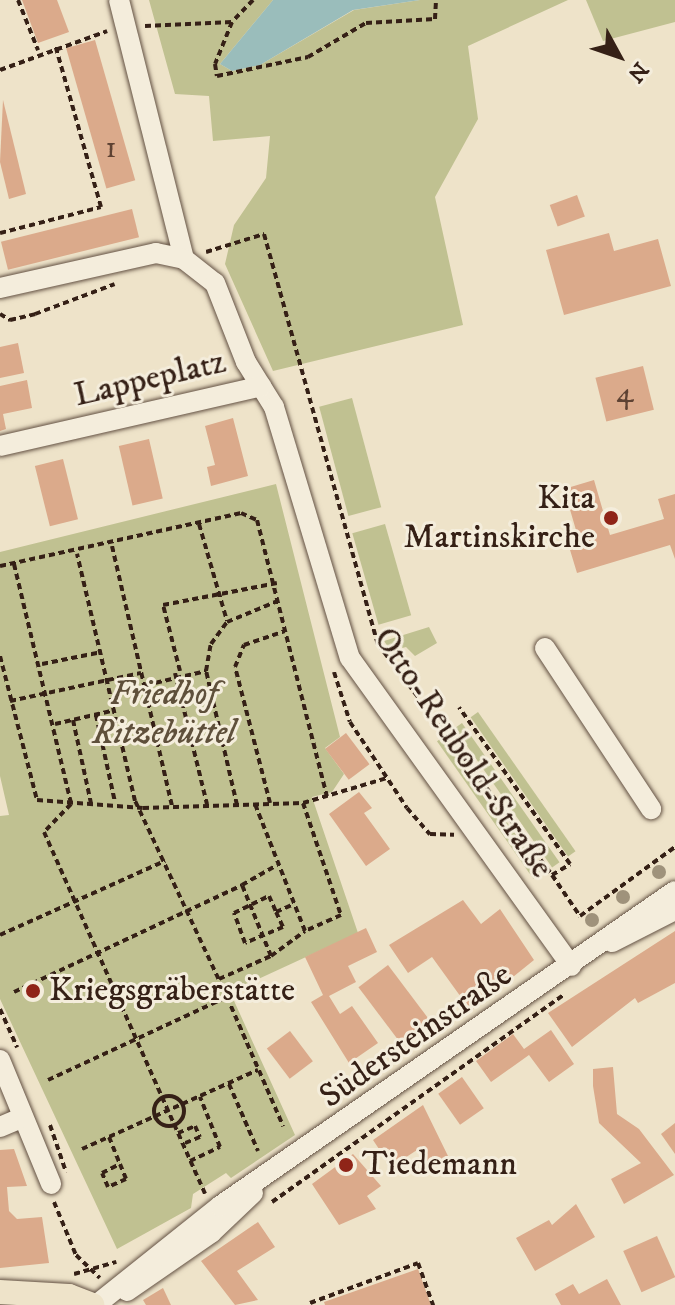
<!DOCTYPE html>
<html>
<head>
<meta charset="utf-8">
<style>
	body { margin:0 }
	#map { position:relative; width:675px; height:1305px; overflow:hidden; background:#eee3c9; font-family:"IM FELL DW Pica",serif }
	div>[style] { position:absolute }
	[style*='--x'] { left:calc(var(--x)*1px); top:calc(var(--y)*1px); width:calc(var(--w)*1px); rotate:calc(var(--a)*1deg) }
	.green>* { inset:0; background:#c0c191; transform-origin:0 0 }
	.water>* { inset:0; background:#9abdbb }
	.building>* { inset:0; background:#dbaa8b; transform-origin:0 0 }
	.path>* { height:4px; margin-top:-2px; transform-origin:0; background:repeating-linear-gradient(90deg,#352016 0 6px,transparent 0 10px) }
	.path>.ring { margin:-2px; padding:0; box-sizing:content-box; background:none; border:4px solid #352016; border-radius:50% }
	.roads { filter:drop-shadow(0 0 2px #635143) drop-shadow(0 0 2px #635143) }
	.minor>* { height:20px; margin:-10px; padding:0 10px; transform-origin:10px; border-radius:10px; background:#f4eddc }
	.major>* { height:24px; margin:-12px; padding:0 12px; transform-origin:12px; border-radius:12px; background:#eee3c9 }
	.trees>* { width:14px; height:14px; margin:-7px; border-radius:50%; background:#9f927b }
	.dots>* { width:22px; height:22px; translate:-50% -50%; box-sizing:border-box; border:4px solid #f4eddc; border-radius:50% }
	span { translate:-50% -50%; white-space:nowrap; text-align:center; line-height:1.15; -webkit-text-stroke:6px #f4eddc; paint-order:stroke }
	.number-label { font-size:30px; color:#5e4233 }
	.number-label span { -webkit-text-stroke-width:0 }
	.street-label { font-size:34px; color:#352016 }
	.poi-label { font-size:34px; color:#352016 }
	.right { translate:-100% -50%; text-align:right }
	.left { translate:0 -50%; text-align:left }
	.park-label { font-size:34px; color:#5f503b; font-style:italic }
	.north { position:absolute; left:579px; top:16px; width:80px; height:80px; -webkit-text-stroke:6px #f4eddc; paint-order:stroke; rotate:130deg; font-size:22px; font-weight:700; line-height:32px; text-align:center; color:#352016 }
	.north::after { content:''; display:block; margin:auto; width:28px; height:36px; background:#352016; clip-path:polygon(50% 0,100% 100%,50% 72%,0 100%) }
</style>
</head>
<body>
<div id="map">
	<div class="green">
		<div style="clip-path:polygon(149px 0,273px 0,220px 64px,232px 71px,260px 65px,354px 10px,420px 0,568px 0,468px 46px,478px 119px,435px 197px,463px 325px,273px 371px,225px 264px,234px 225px,266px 178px,270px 136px,213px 141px,209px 96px,175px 94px)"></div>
		<div style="clip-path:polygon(586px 0,675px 0,675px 22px,603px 41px)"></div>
		<div style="left:352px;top:398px;width:113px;height:34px;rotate:75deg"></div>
		<div style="clip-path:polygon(276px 484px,340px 737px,325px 748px,344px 774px,332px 792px,312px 797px,358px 933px,230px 992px,295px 1135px,231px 1178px,226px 1173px,193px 1194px,191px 1208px,117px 1249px,0 999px,0 816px,9px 815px,0 776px,0 552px)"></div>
		<div style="left:385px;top:524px;width:95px;height:34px;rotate:74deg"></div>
		<div style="clip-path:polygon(429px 627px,437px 643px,415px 656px,406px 647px,391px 651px,384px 641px)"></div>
		<div style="left:478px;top:712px;width:170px;height:9px;rotate:55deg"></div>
		<div style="left:462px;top:723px;width:170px;height:9px;rotate:55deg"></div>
		<div style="left:446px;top:735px;width:168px;height:11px;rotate:55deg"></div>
	</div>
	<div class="water">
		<div style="clip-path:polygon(273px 0,420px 0,353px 10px,260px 65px,232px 71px,220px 64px)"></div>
	</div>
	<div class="building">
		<div style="clip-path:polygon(22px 0,57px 0,69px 32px,38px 43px)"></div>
		<div style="left:95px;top:40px;width:146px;height:30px;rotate:74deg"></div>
		<div style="clip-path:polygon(3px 100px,26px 194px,9px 199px,0 162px)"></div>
		<div style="left:577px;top:195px;width:23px;height:29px;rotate:70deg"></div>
		<div style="left:132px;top:209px;width:29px;height:135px;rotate:76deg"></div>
		<div style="clip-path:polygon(609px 233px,614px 251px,658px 239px,671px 286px,564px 315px,546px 250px)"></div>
		<div style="clip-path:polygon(18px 343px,24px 373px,0 378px,0 347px)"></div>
		<div style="left:643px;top:366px;width:45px;height:49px;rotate:76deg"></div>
		<div style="clip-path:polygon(27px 380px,32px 408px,3px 414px,6px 429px,0 431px,0 386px)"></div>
		<div style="clip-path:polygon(233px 418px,248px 476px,211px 486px,207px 467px,215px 465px,205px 426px)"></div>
		<div style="left:149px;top:439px;width:61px;height:31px;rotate:77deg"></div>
		<div style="left:63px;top:459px;width:62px;height:29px;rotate:76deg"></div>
		<div style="clip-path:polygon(594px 480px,610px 535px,664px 519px,658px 499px,675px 494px,675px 559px,670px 545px,577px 573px,567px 540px,578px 537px,564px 489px)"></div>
		<div style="left:346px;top:733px;width:39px;height:26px;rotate:53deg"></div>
		<div style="clip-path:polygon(359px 792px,372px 808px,364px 813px,390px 849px,366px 866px,329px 814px)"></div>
		<div style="clip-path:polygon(463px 900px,481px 924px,500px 909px,534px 960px,471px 1011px,432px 957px,408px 973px,389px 945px)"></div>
		<div style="clip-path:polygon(366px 928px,377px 952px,348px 966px,356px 982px,329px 996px,340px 1014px,352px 1006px,378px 1043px,349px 1063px,311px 1002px,323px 995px,305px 957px)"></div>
		<div style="clip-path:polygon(675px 931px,675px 983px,638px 1003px,635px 998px,572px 1047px,548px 1013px)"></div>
		<div style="left:388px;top:965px;width:73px;height:37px;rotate:53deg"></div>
		<div style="clip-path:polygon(551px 1030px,574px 1064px,549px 1082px,529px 1055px,491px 1082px,476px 1061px,513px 1034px,524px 1049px)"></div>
		<div style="left:290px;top:1031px;width:38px;height:29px;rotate:53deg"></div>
		<div style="clip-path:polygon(613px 1067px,617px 1114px,639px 1129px,674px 1175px,624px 1204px,611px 1179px,641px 1163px,599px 1123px,593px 1086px,593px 1069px)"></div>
		<div style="left:462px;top:1077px;width:38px;height:29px;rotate:55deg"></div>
		<div style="clip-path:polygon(423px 1105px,448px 1156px,431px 1168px,417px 1150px,391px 1167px,373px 1140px)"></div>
		<div style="clip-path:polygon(675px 1123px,675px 1154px,661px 1134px)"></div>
		<div style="clip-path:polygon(14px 1149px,27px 1186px,7px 1187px,9px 1211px,17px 1219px,42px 1217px,49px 1263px,0 1268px,0 1150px)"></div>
		<div style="clip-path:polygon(353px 1154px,381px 1186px,367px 1196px,376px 1209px,339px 1225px,312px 1184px)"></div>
		<div style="clip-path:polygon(576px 1204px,595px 1237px,535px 1271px,516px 1238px,549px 1220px,552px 1225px)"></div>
		<div style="clip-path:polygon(258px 1222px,275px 1247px,237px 1271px,258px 1300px,235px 1305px,201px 1261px)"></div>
		<div style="left:657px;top:1236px;width:45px;height:37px;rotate:66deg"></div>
		<div style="clip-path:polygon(418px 1269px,431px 1305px,325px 1305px,324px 1302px)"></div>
		<div style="clip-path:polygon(607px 1279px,621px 1305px,561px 1305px,555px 1294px,573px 1284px,579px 1294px)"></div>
		<div style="clip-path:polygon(163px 1288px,171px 1305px,146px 1305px,143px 1300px)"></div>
	</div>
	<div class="path">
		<div style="--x:18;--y:0;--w:54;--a:68.2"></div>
		<div style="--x:253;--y:0;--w:30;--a:134"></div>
		<div style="--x:232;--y:22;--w:45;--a:112"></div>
		<div style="--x:215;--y:64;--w:12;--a:81"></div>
		<div style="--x:217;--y:76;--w:93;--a:-11.8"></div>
		<div style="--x:308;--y:57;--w:67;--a:-30.4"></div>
		<div style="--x:366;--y:23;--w:69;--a:-3.3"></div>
		<div style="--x:435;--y:19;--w:19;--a:-87"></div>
		<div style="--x:145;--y:26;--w:87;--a:-2.6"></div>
		<div style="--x:0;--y:70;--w:114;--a:-20"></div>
		<div style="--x:0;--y:233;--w:104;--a:-14.4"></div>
		<div style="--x:101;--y:207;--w:169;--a:-105.8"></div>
		<div style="--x:206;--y:252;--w:61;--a:-17.2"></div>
		<div style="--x:264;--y:234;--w:426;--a:74.5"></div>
		<div style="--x:378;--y:644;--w:289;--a:53"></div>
		<div style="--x:552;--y:875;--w:21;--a:-31"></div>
		<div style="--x:570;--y:864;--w:192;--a:-125.3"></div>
		<div style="--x:0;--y:314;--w:12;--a:31"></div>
		<div style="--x:10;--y:320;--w:26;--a:-13"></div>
		<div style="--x:35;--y:314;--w:85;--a:-20.6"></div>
		<div style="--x:199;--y:524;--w:101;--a:73.9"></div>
		<div style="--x:112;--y:546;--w:266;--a:77"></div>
		<div style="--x:14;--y:564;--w:247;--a:76.6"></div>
		<div style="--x:71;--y:804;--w:39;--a:134"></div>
		<div style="--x:44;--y:832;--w:396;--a:66"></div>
		<div style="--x:0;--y:566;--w:247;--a:-12.4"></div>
		<div style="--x:241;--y:513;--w:17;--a:24"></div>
		<div style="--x:257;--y:520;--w:285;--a:75.8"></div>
		<div style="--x:0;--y:656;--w:149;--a:75.6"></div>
		<div style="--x:37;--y:800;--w:106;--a:4.3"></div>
		<div style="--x:143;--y:808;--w:160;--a:-1.8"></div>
		<div style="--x:303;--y:803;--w:88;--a:-16.6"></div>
		<div style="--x:42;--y:664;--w:61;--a:-11.3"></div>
		<div style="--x:180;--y:671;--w:68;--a:-104.4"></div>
		<div style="--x:163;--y:605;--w:116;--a:-10.9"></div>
		<div style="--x:334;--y:672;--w:52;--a:72.3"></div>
		<div style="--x:350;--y:722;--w:103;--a:56.5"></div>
		<div style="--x:407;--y:808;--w:35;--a:49"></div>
		<div style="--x:430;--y:834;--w:24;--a:2"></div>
		<div style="--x:175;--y:673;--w:135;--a:76.3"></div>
		<div style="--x:146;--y:685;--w:62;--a:-13.1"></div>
		<div style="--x:10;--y:701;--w:134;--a:-12.1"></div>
		<div style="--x:96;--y:715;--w:89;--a:77.7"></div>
		<div style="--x:73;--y:720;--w:85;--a:77.8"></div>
		<div style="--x:55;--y:724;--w:62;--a:-13.1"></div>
		<div style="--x:270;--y:803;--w:140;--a:-104.4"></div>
		<div style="--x:235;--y:667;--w:24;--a:-68"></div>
		<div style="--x:244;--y:645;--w:43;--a:-18.9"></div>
		<div style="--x:303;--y:803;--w:118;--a:71.3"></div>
		<div style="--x:341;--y:915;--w:39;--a:156"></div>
		<div style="--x:237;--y:805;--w:138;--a:-103"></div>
		<div style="--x:206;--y:671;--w:27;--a:-80"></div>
		<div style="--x:211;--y:644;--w:27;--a:-54"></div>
		<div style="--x:227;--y:622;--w:57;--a:-22.5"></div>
		<div style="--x:552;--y:875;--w:50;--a:55.7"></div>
		<div style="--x:580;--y:916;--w:117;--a:-36"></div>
		<div style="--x:276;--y:912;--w:17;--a:65"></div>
		<div style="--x:283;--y:927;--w:41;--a:157.2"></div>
		<div style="--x:245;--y:943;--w:32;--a:-110"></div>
		<div style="--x:234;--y:913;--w:39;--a:-26"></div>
		<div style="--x:269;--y:896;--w:17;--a:66"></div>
		<div style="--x:276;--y:912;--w:20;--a:-24"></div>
		<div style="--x:0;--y:935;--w:181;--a:-24.2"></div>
		<div style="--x:271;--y:956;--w:77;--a:-112.2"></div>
		<div style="--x:242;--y:885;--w:40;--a:-29.7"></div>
		<div style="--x:219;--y:979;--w:57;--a:-23.9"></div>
		<div style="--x:271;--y:956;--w:42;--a:-36.3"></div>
		<div style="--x:305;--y:931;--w:136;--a:-111.5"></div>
		<div style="--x:14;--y:992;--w:252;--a:-25.1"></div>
		<div style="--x:227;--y:997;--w:141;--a:66.5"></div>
		<div style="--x:0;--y:1009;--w:42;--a:65.9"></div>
		<div style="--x:48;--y:1080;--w:197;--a:-24.9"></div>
		<div style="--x:227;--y:997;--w:217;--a:-115.1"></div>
		<div style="--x:135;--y:801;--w:254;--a:-103.2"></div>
		<div style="--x:229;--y:1084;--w:73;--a:66.6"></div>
		<div class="ring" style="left:154px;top:1096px;width:26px;height:26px"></div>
		<div style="--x:50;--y:1125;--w:50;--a:71.2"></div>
		<div style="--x:178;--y:1133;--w:18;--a:-22"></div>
		<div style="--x:195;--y:1126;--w:12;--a:66"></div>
		<div style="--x:200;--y:1137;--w:18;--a:158"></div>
		<div style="--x:109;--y:1137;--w:29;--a:68"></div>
		<div style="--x:120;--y:1164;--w:16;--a:68"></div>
		<div style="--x:126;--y:1179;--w:20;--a:156"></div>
		<div style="--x:108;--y:1187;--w:15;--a:-113"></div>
		<div style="--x:102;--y:1173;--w:20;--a:-27"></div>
		<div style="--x:82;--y:1149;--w:193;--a:-24.2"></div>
		<div style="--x:190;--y:1161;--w:33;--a:-25"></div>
		<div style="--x:220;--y:1147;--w:54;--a:-111.8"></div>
		<div style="--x:54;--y:1202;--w:57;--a:67.5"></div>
		<div style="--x:76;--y:1255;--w:33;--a:44"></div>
		<div style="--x:272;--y:1202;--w:359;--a:-35.4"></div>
		<div style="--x:74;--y:1274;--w:44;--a:-15.9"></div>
		<div style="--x:310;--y:1303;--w:115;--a:-20.3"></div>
		<div style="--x:418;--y:1263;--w:45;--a:70.3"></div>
	</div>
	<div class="roads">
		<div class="minor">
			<div style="--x:119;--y:0;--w:267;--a:75.9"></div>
			<div style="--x:0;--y:288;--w:160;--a:-12.6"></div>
			<div style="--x:156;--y:253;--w:29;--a:12"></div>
			<div style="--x:184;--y:259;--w:39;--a:38"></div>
			<div style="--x:215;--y:283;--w:85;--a:68.6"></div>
			<div style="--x:246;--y:362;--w:53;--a:58.1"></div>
			<div style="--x:274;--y:407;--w:262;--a:73.2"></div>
			<div style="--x:350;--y:658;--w:379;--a:54.3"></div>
			<div style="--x:0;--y:446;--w:268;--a:-12.9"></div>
			<div style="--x:545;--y:648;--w:193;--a:56.6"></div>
			<div style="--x:612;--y:942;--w:71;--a:-26.9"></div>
			<div style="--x:0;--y:1060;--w:134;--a:67.6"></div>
			<div style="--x:0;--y:1127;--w:23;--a:-23"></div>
			<div style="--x:127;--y:1291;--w:102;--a:-34.6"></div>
			<div style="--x:211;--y:1233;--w:58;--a:-43.6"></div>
			<div style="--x:96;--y:1305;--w:159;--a:-38.6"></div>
			<div style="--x:220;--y:1206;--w:553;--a:-34.7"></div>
		</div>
		<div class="major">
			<div style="--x:0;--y:1292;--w:69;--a:3.3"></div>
			<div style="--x:69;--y:1296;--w:25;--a:21"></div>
		</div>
	</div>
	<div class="trees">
		<div style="left:659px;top:872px"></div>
		<div style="left:623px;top:897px"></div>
		<div style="left:592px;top:920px"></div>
	</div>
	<div class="dots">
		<div style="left:611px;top:518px;background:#8f2418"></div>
		<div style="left:33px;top:991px;background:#8f2418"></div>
		<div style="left:346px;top:1165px;background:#8f2418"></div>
	</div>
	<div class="number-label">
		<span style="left:111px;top:149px">1</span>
		<span style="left:625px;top:394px">4</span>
	</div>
	<div class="street-label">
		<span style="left:150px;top:379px;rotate:-13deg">Lappeplatz</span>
		<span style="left:463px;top:753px;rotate:56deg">Otto-Reubold-Straße</span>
		<span style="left:416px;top:1036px;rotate:-35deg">Südersteinstraße</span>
	</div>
	<div class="poi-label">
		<span class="right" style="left:595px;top:518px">Kita<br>Martinskirche</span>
		<span class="left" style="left:49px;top:991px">Kriegsgräberstätte</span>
		<span class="left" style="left:362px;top:1165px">Tiedemann</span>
	</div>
	<div class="park-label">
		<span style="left:164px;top:714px">Friedhof<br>Ritzebüttel</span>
	</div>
	<div class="north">N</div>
</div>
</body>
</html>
